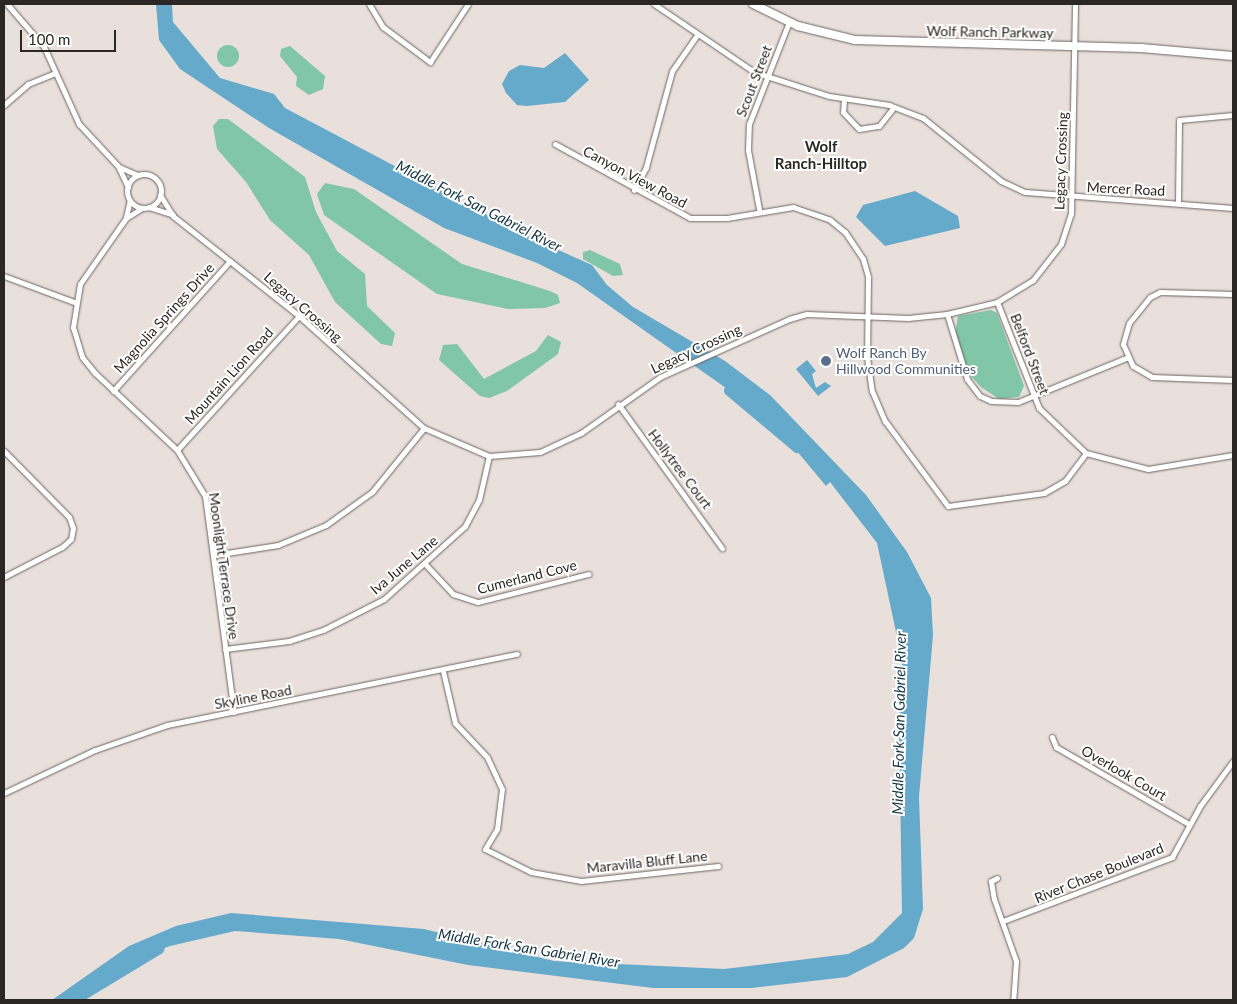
<!DOCTYPE html>
<html>
<head>
<meta charset="utf-8">
<style>
	body { margin:0 }
	#map { position:relative; width:1237px; height:1004px; overflow:hidden; background:#e9e0dc; font-family:Lato,sans-serif }
	div>[style] { position:absolute }
	[style*='--x'] { left:calc(var(--x)*1px); top:calc(var(--y)*1px); width:calc(var(--w)*1px); rotate:calc(var(--a)*1deg) }
	.green>* { inset:0; background:#81c6a7 }
	.round { border-radius:50% }
	.water>* { inset:0; background:#65aacb }
	.river>* { height:11px; margin:-5.5px; padding:0 5.5px; transform-origin:5.5px; border-radius:5.5px; background:#65aacb }
	.roads { filter:drop-shadow(0 0 1px #6c6461) drop-shadow(0 0 1px #6c6461) }
	.street>* { height:5px; margin:-2.5px; padding:0 2.5px; transform-origin:2.5px; border-radius:2.5px; background:#fff }
	.street>.ring { margin:-2.5px; padding:0; box-sizing:content-box; background:none; border:5px solid #fff; border-radius:50% }
	.secondary>* { height:8px; margin:-4px; padding:0 4px; transform-origin:4px; border-radius:4px; background:#fff }
	.dots>* { width:14px; height:14px; translate:-50% -50%; box-sizing:border-box; border:2px solid #fff; border-radius:50% }
	span { translate:-50% -50%; white-space:nowrap; text-align:center; line-height:1.15; -webkit-text-stroke:4px #fff; paint-order:stroke }
	.street-label { font-size:14px; color:#2a2725 }
	.service-label { font-size:14px; color:#4e5e75 }
	.left { translate:0 -50%; text-align:left }
	.neighbourhood-label { font-size:15px; color:#2a2725; font-weight:700 }
	.water-label { font-size:15px; color:#173745; font-style:italic }
	.frame { position:absolute; inset:0; border:5px solid #2a2725; pointer-events:none }
	.scale { position:absolute; left:20px; top:30px; width:96px; height:22px; box-sizing:border-box; border:2px solid #2a2725; border-top:0; padding-left:6px; font-size:15px; line-height:18px; white-space:nowrap; color:#2a2725; -webkit-text-stroke:4px #fff; paint-order:stroke }
</style>
</head>
<body>
<div id="map">
	<div class="green">
		<div class="round" style="left:217px;top:45px;width:22px;height:22px"></div>
		<div style="clip-path:polygon(290px 46px,325px 76px,323px 89px,309px 95px,296px 86px,297px 77px,280px 56px,281px 49px)"></div>
		<div style="clip-path:polygon(228px 119px,305px 177px,316px 212px,337px 251px,365px 274px,367px 306px,395px 333px,392px 346px,381px 344px,335px 302px,309px 255px,270px 220px,246px 182px,217px 149px,213px 126px,219px 119px)"></div>
		<div style="clip-path:polygon(325px 183px,354px 189px,462px 264px,550px 291px,558px 295px,560px 303px,545px 308px,508px 309px,437px 294px,324px 215px,317px 194px)"></div>
		<div style="clip-path:polygon(590px 250px,620px 264px,623px 275px,613px 276px,583px 259px,583px 252px)"></div>
		<div style="clip-path:polygon(991px 310px,997px 313px,1024px 386px,1019px 397px,999px 399px,981px 387px,969px 374px,955px 334px,958px 316px)"></div>
		<div style="clip-path:polygon(548px 335px,561px 342px,558px 354px,507px 391px,489px 398px,480px 396px,439px 360px,443px 345px,457px 344px,484px 379px,536px 351px)"></div>
	</div>
	<div class="water">
		<div style="clip-path:polygon(156px 4px,172px 4px,173px 22px,220px 78px,274px 94px,285px 108px,527px 236px,592px 265px,607px 285px,633px 307px,725px 361px,770px 395px,866px 495px,907px 552px,931px 598px,933px 635px,919px 797px,923px 909px,914px 938px,904px 948px,847px 977px,752px 988px,653px 988px,468px 965px,339px 939px,235px 931px,170px 946px,131px 961px,80px 1000px,52px 1000px,129px 946px,176px 926px,231px 913px,424px 929px,554px 961px,724px 969px,848px 954px,873px 942px,902px 913px,899px 718px,903px 671px,899px 646px,877px 543px,830px 482px,826px 486px,781px 432px,750px 405px,577px 283px,537px 263px,444px 228px,269px 128px,180px 69px,159px 40px)"></div>
		<div style="clip-path:polygon(565px 53px,589px 80px,565px 102px,527px 106px,517px 105px,506px 93px,502px 84px,509px 71px,520px 65px,544px 68px)"></div>
		<div style="clip-path:polygon(915px 191px,958px 216px,960px 228px,885px 246px,856px 217px,863px 205px)"></div>
		<div style="clip-path:polygon(807px 360px,816px 371px,812px 374px,816px 388px,825px 382px,831px 386px,818px 396px,796px 369px)"></div>
	</div>
	<div class="river">
		<div style="--x:729;--y:390;--w:89;--a:40"></div>
		<div style="--x:73;--y:1000;--w:100;--a:-31.2"></div>
	</div>
	<div class="roads">
		<div class="street">
			<div style="--x:7;--y:4;--w:57;--a:49.3"></div>
			<div style="--x:44;--y:47;--w:85;--a:65.6"></div>
			<div style="--x:79;--y:124;--w:59;--a:47.1"></div>
			<div style="--x:119;--y:167;--w:21;--a:23"></div>
			<div style="--x:369;--y:4;--w:27;--a:59"></div>
			<div style="--x:383;--y:27;--w:59;--a:36.7"></div>
			<div style="--x:430;--y:62;--w:69;--a:-56.8"></div>
			<div style="--x:654;--y:4;--w:121;--a:34.2"></div>
			<div style="--x:754;--y:72;--w:79;--a:17.7"></div>
			<div style="--x:829;--y:96;--w:61;--a:8.5"></div>
			<div style="--x:889;--y:105;--w:36;--a:21"></div>
			<div style="--x:923;--y:118;--w:100;--a:38.9"></div>
			<div style="--x:1001;--y:181;--w:26;--a:25"></div>
			<div style="--x:1025;--y:192;--w:209;--a:4.4"></div>
			<div style="--x:844;--y:99;--w:13;--a:94"></div>
			<div style="--x:843;--y:112;--w:23;--a:47"></div>
			<div style="--x:859;--y:129;--w:20;--a:-9"></div>
			<div style="--x:879;--y:126;--w:24;--a:-52"></div>
			<div style="--x:4;--y:105;--w:32;--a:-41"></div>
			<div style="--x:28;--y:84;--w:29;--a:-22"></div>
			<div style="--x:555;--y:144;--w:154;--a:28.7"></div>
			<div style="--x:690;--y:218;--w:37;--a:0"></div>
			<div style="--x:727;--y:218;--w:67;--a:-9.5"></div>
			<div style="--x:793;--y:207;--w:39;--a:19"></div>
			<div style="--x:830;--y:220;--w:19;--a:39"></div>
			<div style="--x:845;--y:232;--w:32;--a:56"></div>
			<div style="--x:863;--y:259;--w:19;--a:74"></div>
			<div style="--x:868;--y:277;--w:80;--a:90.7"></div>
			<div style="--x:867;--y:357;--w:34;--a:82"></div>
			<div style="--x:872;--y:391;--w:33;--a:67"></div>
			<div style="--x:885;--y:421;--w:106;--a:53.5"></div>
			<div style="--x:948;--y:506;--w:97;--a:-7.7"></div>
			<div style="--x:1044;--y:493;--w:24;--a:-30"></div>
			<div style="--x:1065;--y:481;--w:35;--a:-53"></div>
			<div style="--x:119;--y:168;--w:21;--a:65"></div>
			<div class="ring" style="left:127px;top:174px;width:29px;height:29px"></div>
			<div style="--x:634;--y:190;--w:26;--a:-62"></div>
			<div style="--x:646;--y:167;--w:99;--a:-74.8"></div>
			<div style="--x:672;--y:71;--w:44;--a:-55.2"></div>
			<div style="--x:160;--y:195;--w:25;--a:58"></div>
			<div style="--x:173;--y:216;--w:161;--a:38.4"></div>
			<div style="--x:299;--y:316;--w:168;--a:41.9"></div>
			<div style="--x:424;--y:428;--w:71;--a:23.3"></div>
			<div style="--x:489;--y:456;--w:51;--a:-4.5"></div>
			<div style="--x:540;--y:452;--w:45;--a:-24.9"></div>
			<div style="--x:581;--y:433;--w:97;--a:-35.3"></div>
			<div style="--x:660;--y:377;--w:141;--a:-24.2"></div>
			<div style="--x:789;--y:319;--w:19;--a:-16"></div>
			<div style="--x:807;--y:314;--w:101;--a:2.3"></div>
			<div style="--x:908;--y:318;--w:39;--a:-6"></div>
			<div style="--x:947;--y:314;--w:51;--a:-13.5"></div>
			<div style="--x:997;--y:302;--w:42;--a:-31.4"></div>
			<div style="--x:1033;--y:280;--w:46;--a:-52.1"></div>
			<div style="--x:1061;--y:244;--w:32;--a:-72"></div>
			<div style="--x:1071;--y:214;--w:210;--a:-88.9"></div>
			<div style="--x:1178;--y:203;--w:83;--a:-89.3"></div>
			<div style="--x:1179;--y:120;--w:54;--a:-5.3"></div>
			<div style="--x:149;--y:207;--w:25;--a:18"></div>
			<div style="--x:142;--y:208;--w:19;--a:148"></div>
			<div style="--x:126;--y:218;--w:80;--a:124.9"></div>
			<div style="--x:80;--y:284;--w:44;--a:99.2"></div>
			<div style="--x:73;--y:327;--w:31;--a:73"></div>
			<div style="--x:82;--y:357;--w:21;--a:51"></div>
			<div style="--x:95;--y:373;--w:112;--a:43.2"></div>
			<div style="--x:177;--y:450;--w:54;--a:58.7"></div>
			<div style="--x:205;--y:496;--w:218;--a:82.4"></div>
			<div style="--x:759;--y:209;--w:60;--a:-100.6"></div>
			<div style="--x:748;--y:150;--w:26;--a:-88"></div>
			<div style="--x:749;--y:124;--w:110;--a:-68.6"></div>
			<div style="--x:126;--y:217;--w:17;--a:-77"></div>
			<div style="--x:4;--y:276;--w:75;--a:20.4"></div>
			<div style="--x:1233;--y:294;--w:73;--a:-178.4"></div>
			<div style="--x:1160;--y:292;--w:11;--a:153"></div>
			<div style="--x:1150;--y:297;--w:33;--a:129"></div>
			<div style="--x:1129;--y:323;--w:22;--a:106"></div>
			<div style="--x:1123;--y:344;--w:24;--a:66"></div>
			<div style="--x:1133;--y:366;--w:22;--a:30"></div>
			<div style="--x:1152;--y:377;--w:81;--a:2.1"></div>
			<div style="--x:997;--y:302;--w:114;--a:68.4"></div>
			<div style="--x:1039;--y:408;--w:65;--a:43.8"></div>
			<div style="--x:1086;--y:453;--w:64;--a:14.5"></div>
			<div style="--x:1148;--y:469;--w:86;--a:-9.4"></div>
			<div style="--x:947;--y:314;--w:68;--a:72.9"></div>
			<div style="--x:967;--y:379;--w:21;--a:53"></div>
			<div style="--x:980;--y:396;--w:12;--a:24"></div>
			<div style="--x:991;--y:401;--w:27;--a:2"></div>
			<div style="--x:1018;--y:402;--w:117;--a:-22.2"></div>
			<div style="--x:113;--y:391;--w:175;--a:-48"></div>
			<div style="--x:618;--y:404;--w:178;--a:54.2"></div>
			<div style="--x:177;--y:450;--w:181;--a:-47.7"></div>
			<div style="--x:4;--y:451;--w:93;--a:45.4"></div>
			<div style="--x:69;--y:517;--w:12;--a:70"></div>
			<div style="--x:73;--y:528;--w:11;--a:100"></div>
			<div style="--x:71;--y:539;--w:12;--a:138"></div>
			<div style="--x:62;--y:547;--w:65;--a:152.7"></div>
			<div style="--x:214;--y:555;--w:65;--a:-8.9"></div>
			<div style="--x:278;--y:545;--w:52;--a:-22.6"></div>
			<div style="--x:326;--y:525;--w:57;--a:-35.7"></div>
			<div style="--x:372;--y:492;--w:82;--a:-50.9"></div>
			<div style="--x:426;--y:565;--w:40;--a:47"></div>
			<div style="--x:453;--y:594;--w:26;--a:18"></div>
			<div style="--x:478;--y:602;--w:114;--a:-14.2"></div>
			<div style="--x:225;--y:649;--w:64;--a:-7.1"></div>
			<div style="--x:289;--y:641;--w:36;--a:-18"></div>
			<div style="--x:323;--y:630;--w:68;--a:-26.9"></div>
			<div style="--x:384;--y:599;--w:109;--a:-42"></div>
			<div style="--x:465;--y:526;--w:30;--a:-62"></div>
			<div style="--x:479;--y:500;--w:45;--a:-77.2"></div>
			<div style="--x:443;--y:671;--w:53;--a:77"></div>
			<div style="--x:455;--y:723;--w:47;--a:46.7"></div>
			<div style="--x:487;--y:757;--w:35;--a:65"></div>
			<div style="--x:502;--y:789;--w:40;--a:97.1"></div>
			<div style="--x:497;--y:829;--w:23;--a:121"></div>
			<div style="--x:485;--y:849;--w:51;--a:26.6"></div>
			<div style="--x:531;--y:872;--w:51;--a:10.2"></div>
			<div style="--x:581;--y:881;--w:138;--a:-6.2"></div>
			<div style="--x:1052;--y:737;--w:11;--a:68"></div>
			<div style="--x:1056;--y:747;--w:154;--a:30.1"></div>
			<div style="--x:4;--y:793;--w:101;--a:-25.3"></div>
			<div style="--x:95;--y:750;--w:76;--a:-19.1"></div>
			<div style="--x:167;--y:725;--w:357;--a:-11.5"></div>
			<div style="--x:997;--y:878;--w:7;--a:153"></div>
			<div style="--x:991;--y:881;--w:18;--a:81"></div>
			<div style="--x:994;--y:899;--w:66;--a:70.5"></div>
			<div style="--x:1016;--y:961;--w:39;--a:94"></div>
			<div style="--x:1003;--y:921;--w:181;--a:-20.7"></div>
			<div style="--x:1172;--y:857;--w:58;--a:-61.2"></div>
			<div style="--x:1200;--y:806;--w:56;--a:-53.7"></div>
		</div>
		<div class="secondary">
			<div style="--x:753;--y:4;--w:50;--a:26.1"></div>
			<div style="--x:798;--y:26;--w:59;--a:13.8"></div>
			<div style="--x:855;--y:40;--w:286;--a:1.6"></div>
			<div style="--x:1141;--y:48;--w:92;--a:5"></div>
		</div>
	</div>
	<div class="dots">
		<div style="left:826px;top:361px;background:#5c6f8a"></div>
	</div>
	<div class="street-label">
		<span style="left:990px;top:32px;rotate:1deg">Wolf Ranch Parkway</span>
		<span style="left:754px;top:81px;rotate:-69deg">Scout Street</span>
		<span style="left:1061px;top:161px;rotate:-88deg">Legacy Crossing</span>
		<span style="left:635px;top:177px;rotate:28deg">Canyon View Road</span>
		<span style="left:1126px;top:189px;rotate:3deg">Mercer Road</span>
		<span style="left:303px;top:307px;rotate:41deg">Legacy Crossing</span>
		<span style="left:164px;top:318px;rotate:-48deg">Magnolia Springs Drive</span>
		<span style="left:696px;top:349px;rotate:-25deg">Legacy Crossing</span>
		<span style="left:1030px;top:354px;rotate:69deg">Belford Street</span>
		<span style="left:229px;top:376px;rotate:-48deg">Mountain Lion Road</span>
		<span style="left:680px;top:469px;rotate:53deg">Hollytree Court</span>
		<span style="left:404px;top:565px;rotate:-40deg">Iva June Lane</span>
		<span style="left:224px;top:566px;rotate:82deg">Moonlight Terrace Drive</span>
		<span style="left:527px;top:577px;rotate:-14deg">Cumerland Cove</span>
		<span style="left:253px;top:697px;rotate:-11deg">Skyline Road</span>
		<span style="left:1124px;top:773px;rotate:30deg">Overlook Court</span>
		<span style="left:647px;top:862px;rotate:-6deg">Maravilla Bluff Lane</span>
		<span style="left:1099px;top:873px;rotate:-22deg">River Chase Boulevard</span>
	</div>
	<div class="service-label">
		<span class="left" style="left:836px;top:361px">Wolf Ranch By<br>Hillwood Communities</span>
	</div>
	<div class="neighbourhood-label">
		<span style="left:821px;top:155px">Wolf<br>Ranch-Hilltop</span>
	</div>
	<div class="water-label">
		<span style="left:479px;top:206px;rotate:27deg">Middle Fork San Gabriel River</span>
		<span style="left:899px;top:723px;rotate:-89deg">Middle Fork San Gabriel River</span>
		<span style="left:529px;top:948px;rotate:9deg">Middle Fork San Gabriel River</span>
	</div>
	<div class="frame"></div>
	<div class="scale">100 m</div>
</div>
</body>
</html>
